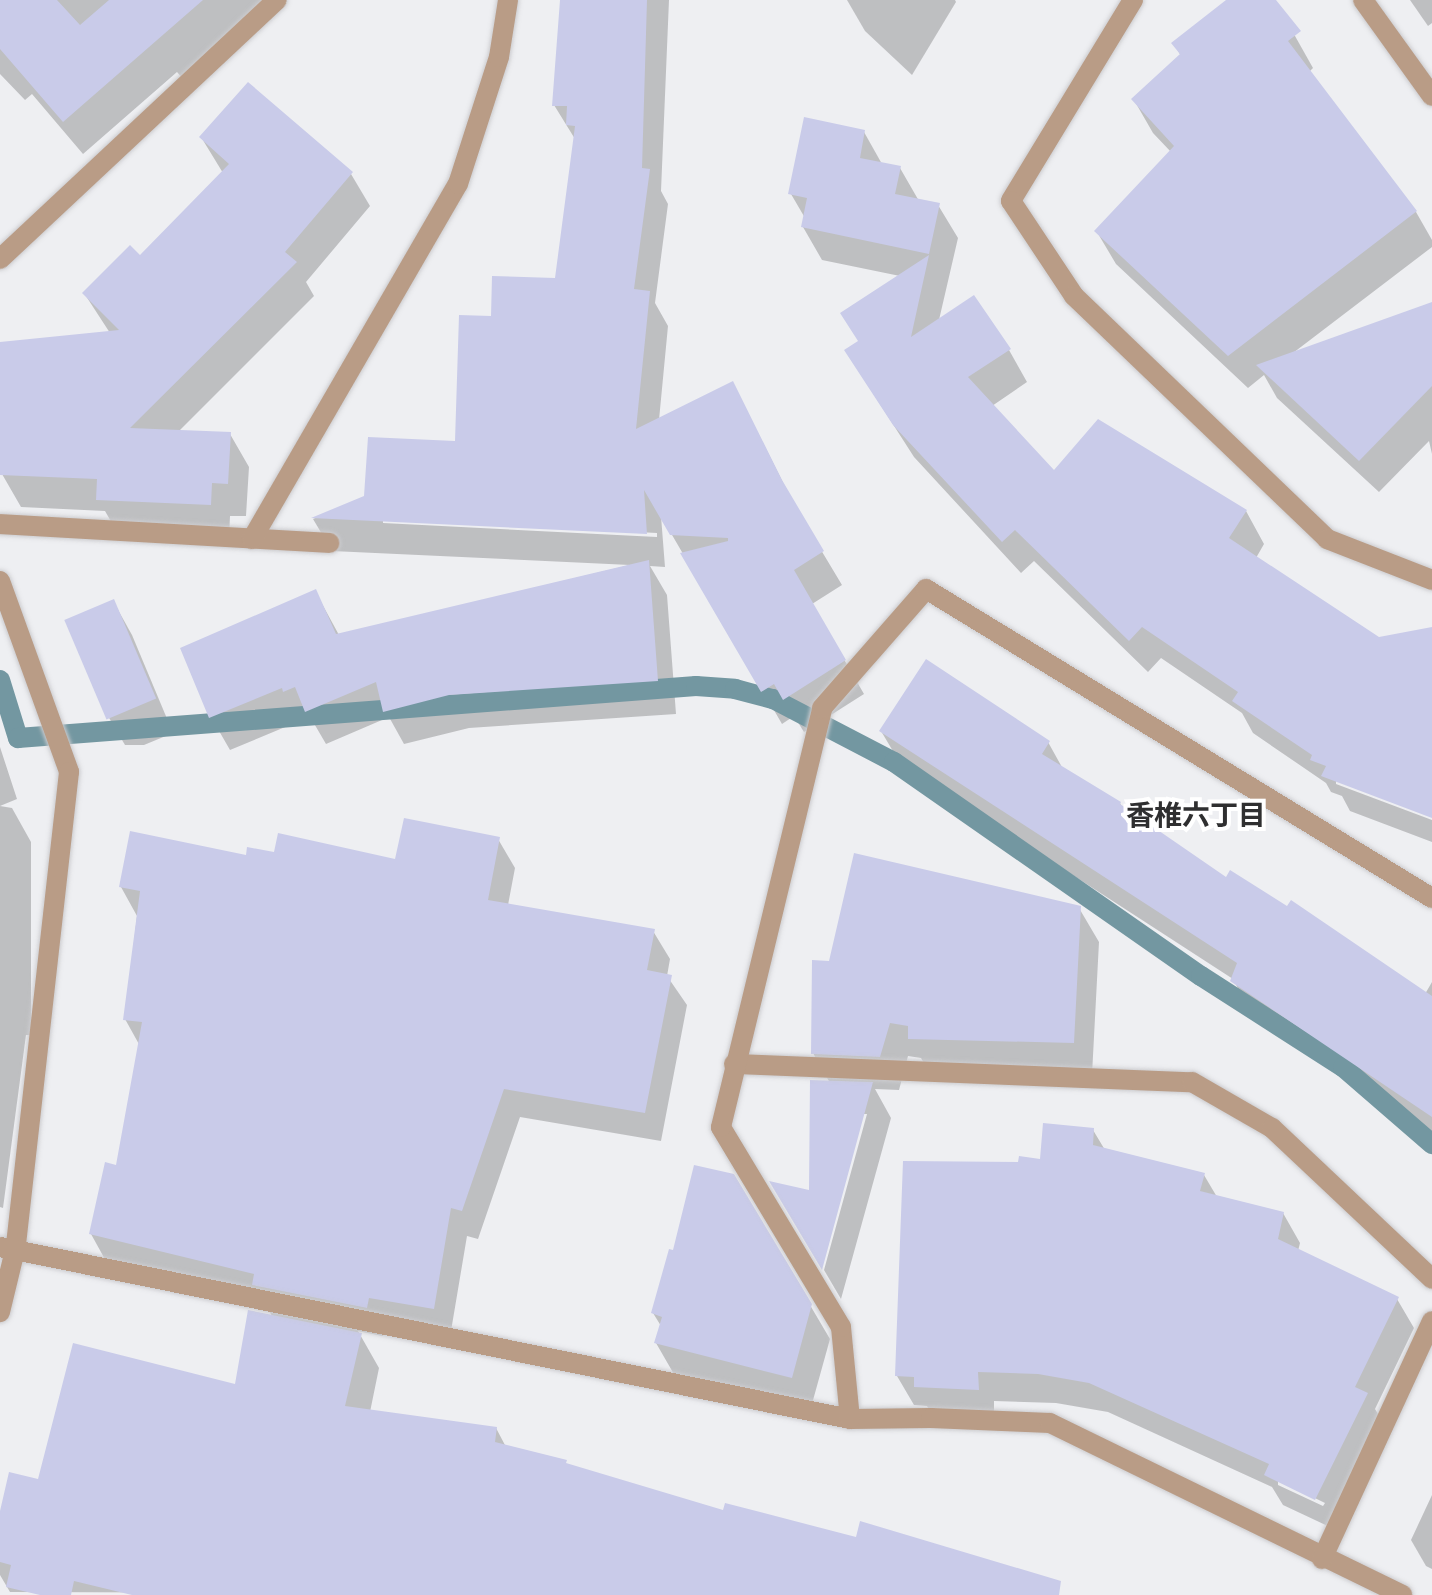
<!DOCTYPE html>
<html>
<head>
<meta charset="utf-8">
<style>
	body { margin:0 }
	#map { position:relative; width:1432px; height:1595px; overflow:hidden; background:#eeeff2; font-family:"PT Serif","Noto Sans JP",serif }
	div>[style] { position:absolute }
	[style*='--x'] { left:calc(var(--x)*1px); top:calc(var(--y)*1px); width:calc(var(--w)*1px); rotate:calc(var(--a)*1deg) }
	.shadow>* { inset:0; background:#0003 }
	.stream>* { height:20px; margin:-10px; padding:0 10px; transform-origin:10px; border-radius:10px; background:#7397a1 }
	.building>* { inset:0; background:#c9cbe9; transform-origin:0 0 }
	.roads { filter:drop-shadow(0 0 2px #cccccf) drop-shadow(0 0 2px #cccccf) }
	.street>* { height:20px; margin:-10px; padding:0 10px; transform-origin:10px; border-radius:10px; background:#b99c86 }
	span { translate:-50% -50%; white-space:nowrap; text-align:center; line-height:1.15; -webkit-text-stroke:8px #fff; paint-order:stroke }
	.neighbourhood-label { font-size:28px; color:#2f2f30; font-weight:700 }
</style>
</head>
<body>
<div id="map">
	<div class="shadow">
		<div style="clip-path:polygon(0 0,281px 0,190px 87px,177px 72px,83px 154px,32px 94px,25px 100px,0 74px)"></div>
		<div style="clip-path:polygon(evenodd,562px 0,669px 0,661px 191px,668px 204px,655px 303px,668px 326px,659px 420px,733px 384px,797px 510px,842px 585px,812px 604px,864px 694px,804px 732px,794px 716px,782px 724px,661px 516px,665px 567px,650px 566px,667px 595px,676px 714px,469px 728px,404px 744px,389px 717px,326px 744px,312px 720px,304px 724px,302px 720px,230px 750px,211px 717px,183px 649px,315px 591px,339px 635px,630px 565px,332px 551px,313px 519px,366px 497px,457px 443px,493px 318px,556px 280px,575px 139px,554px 105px,562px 0,383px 519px,657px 533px,657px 537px,383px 523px,383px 519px)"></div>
		<div style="clip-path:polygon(847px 0,955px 0,956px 2px,912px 75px,865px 31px)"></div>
		<div style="clip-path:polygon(1229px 0,1264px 0,1295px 36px,1313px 68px,1309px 72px,1416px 212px,1432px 240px,1432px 247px,1293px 353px,1432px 304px,1432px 454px,1429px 441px,1379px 492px,1277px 398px,1264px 375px,1248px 388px,1116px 264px,1097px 232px,1171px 152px,1153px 133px,1134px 100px,1181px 56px,1174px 44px)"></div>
		<div style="clip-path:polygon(1410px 0,1432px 0,1432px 23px,1428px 26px)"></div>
		<div style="clip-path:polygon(864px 132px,882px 164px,900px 168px,919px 201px,938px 205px,958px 238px,939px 320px,1009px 350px,1027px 382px,992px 406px,1054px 473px,1246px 511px,1264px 544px,1256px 558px,1379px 639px,1432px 629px,1432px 816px,1336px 779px,1336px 784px,1432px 820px,1432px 842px,1350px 811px,1342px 796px,1331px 792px,1326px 783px,1253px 733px,1242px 713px,1161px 658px,1148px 672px,1034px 561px,1021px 573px,914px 457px,846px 351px,859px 343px,900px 276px,822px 260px,803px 227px,805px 218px,791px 194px)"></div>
		<div style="clip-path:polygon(201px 137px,351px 174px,370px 206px,306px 282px,314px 296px,178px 432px,230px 434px,249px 467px,246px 516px,230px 516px,229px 538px,117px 532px,105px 511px,21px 507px,2px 474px,0 344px,110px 333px,84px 293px,140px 258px,223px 173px)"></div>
		<div style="clip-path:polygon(113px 601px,132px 635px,173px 733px,144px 745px,125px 745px,105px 711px)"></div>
		<div style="clip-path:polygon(881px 731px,1048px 742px,1063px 769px,1120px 803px,1123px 809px,1226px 879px,1425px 994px,1432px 982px,1432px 1140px,1394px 1116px,1387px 1104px,1251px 1013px,1233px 979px,900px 763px)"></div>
		<div style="clip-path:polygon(0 747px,17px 799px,0 806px,12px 808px,31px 842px,31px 1035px,26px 1035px,3px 1208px,0 1207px)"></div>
		<div style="clip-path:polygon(498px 839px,515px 868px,508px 905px,653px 931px,670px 959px,667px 976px,687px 1005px,661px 1141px,520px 1117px,478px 1239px,467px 1236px,450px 1337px,385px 1326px,383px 1336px,358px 1331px,379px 1368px,370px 1412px,496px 1428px,506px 1447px,1007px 1595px,10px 1592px,0 1575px,0 1520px,40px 1481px,237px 1387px,273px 1318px,264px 1301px,107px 1263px,91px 1234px,117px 1167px,140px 1046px,125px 1019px,137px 916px,121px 887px,247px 857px,276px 855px,397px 862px)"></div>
		<div style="clip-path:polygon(1079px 908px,1099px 942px,1092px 1075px,929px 1072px,921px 1058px,908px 1056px,899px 1090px,875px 1089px,891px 1118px,841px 1299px,824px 1270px,867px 1114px,862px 1114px,811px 1192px,830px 1083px,813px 1053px,831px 963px)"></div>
		<div style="clip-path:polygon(evenodd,1093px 1130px,1105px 1150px,1204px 1175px,1217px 1197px,1283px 1213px,1300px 1243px,1298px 1251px,1397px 1299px,1414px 1328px,1375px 1409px,1384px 1424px,1332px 1528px,1283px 1505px,1272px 1487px,1108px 1412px,1056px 1403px,994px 1401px,994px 1419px,933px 1416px,927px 1406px,914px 1405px,897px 1376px,1020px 1164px,1042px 1161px,1093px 1130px,1278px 1480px,1325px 1503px,1323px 1506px,1278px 1485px,1278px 1480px)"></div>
		<div style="clip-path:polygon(810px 1305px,830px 1339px,810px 1411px,675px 1376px,656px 1343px,661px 1326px,653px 1313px)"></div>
		<div style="clip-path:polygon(1432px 1495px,1432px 1569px,1426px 1566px,1411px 1540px)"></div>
	</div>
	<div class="stream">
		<div style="--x:0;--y:680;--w:61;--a:72.8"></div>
		<div style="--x:18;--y:738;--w:680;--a:-4.39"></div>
		<div style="--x:696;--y:686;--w:39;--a:4"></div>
		<div style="--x:735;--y:689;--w:39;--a:15"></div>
		<div style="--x:773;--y:699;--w:136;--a:27.5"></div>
		<div style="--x:894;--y:762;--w:374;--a:34.9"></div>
		<div style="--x:1201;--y:976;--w:169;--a:32.7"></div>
		<div style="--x:1343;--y:1067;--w:118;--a:40.9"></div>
	</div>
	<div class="building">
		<div style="clip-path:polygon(0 0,57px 0,80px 25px,109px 0,203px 0,63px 122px,0 49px)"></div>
		<div style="clip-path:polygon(560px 0,647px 0,642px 168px,650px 169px,634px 289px,650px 291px,636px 429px,733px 381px,782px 480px,824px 551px,794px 570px,846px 660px,783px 700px,774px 684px,761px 692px,680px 553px,728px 541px,728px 538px,670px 535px,644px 490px,647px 534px,311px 518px,364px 496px,368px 437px,455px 441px,459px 315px,491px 316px,492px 276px,555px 278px,575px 126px,566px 125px,567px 106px,552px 106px)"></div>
		<div style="clip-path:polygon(1226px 0,1276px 0,1301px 31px,1288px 41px,1417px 211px,1228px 356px,1094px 231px,1174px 146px,1131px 99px,1180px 54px,1171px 43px)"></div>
		<div style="clip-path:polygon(248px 82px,353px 172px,285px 252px,297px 262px,130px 428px,231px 432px,228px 484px,212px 483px,211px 505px,96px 500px,97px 479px,0 475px,0 342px,119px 330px,82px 293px,130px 245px,140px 255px,229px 164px,199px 137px)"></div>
		<div style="clip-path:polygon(804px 117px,865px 130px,860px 158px,901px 166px,895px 194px,940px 203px,929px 254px,801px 227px,807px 198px,788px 194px)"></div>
		<div style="clip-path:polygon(929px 255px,911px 337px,974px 295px,1011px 349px,968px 377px,1054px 470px,1098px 419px,1247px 510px,1229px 538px,1379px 637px,1432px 627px,1432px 818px,1321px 776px,1326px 766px,1310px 760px,1312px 755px,1232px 701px,1238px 692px,1142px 627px,1129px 641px,1015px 530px,1002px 542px,893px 425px,844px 350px,858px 341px,840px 313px)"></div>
		<div style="clip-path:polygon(1432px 302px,1432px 386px,1359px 461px,1256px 365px)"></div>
		<div style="clip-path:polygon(649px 560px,658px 681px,449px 695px,383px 712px,376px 682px,305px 712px,295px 687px,283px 692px,282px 688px,209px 718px,180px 648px,316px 589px,336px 634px)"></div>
		<div style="left:114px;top:599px;width:108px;height:54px;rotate:67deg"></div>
		<div style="clip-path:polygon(926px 659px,1050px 741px,1042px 754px,1121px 802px,1120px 804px,1226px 877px,1230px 870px,1287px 906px,1291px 900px,1432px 996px,1432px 1117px,1230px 981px,1237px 963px,879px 731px)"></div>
		<div style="clip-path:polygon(404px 818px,500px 837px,488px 900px,655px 929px,647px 970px,672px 975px,645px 1113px,504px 1089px,462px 1211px,451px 1208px,434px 1309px,369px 1298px,367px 1308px,252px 1285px,254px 1274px,89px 1234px,105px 1162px,116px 1165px,142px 1022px,123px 1020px,140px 891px,119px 887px,130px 831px,246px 855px,247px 847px,274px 852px,278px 833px,395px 859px)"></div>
		<div style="clip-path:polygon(854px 853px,1081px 906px,1074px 1043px,908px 1039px,908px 1026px,890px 1023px,880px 1057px,811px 1054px,812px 960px,829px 961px)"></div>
		<div style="clip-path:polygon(810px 1080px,873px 1082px,822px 1270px,769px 1181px,809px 1190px)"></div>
		<div style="clip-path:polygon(1043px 1123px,1094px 1128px,1093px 1145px,1205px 1173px,1200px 1191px,1284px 1212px,1278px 1239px,1399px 1297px,1355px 1387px,1368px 1393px,1315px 1500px,1264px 1475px,1269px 1464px,1089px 1383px,1038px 1374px,978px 1372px,979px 1390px,914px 1387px,914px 1377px,895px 1376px,903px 1161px,1018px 1162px,1019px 1156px,1040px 1159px)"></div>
		<div style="clip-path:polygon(694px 1165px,734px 1174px,812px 1304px,792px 1378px,654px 1343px,662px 1317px,651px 1313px,669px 1249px,673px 1250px)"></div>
		<div style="clip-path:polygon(248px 1310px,362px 1333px,345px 1406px,497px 1427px,495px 1442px,567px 1460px,566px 1463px,723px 1510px,725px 1503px,856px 1537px,860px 1521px,1061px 1581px,1059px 1595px,132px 1595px,74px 1581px,71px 1595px,40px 1595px,6px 1587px,11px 1565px,0 1562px,0 1511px,9px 1472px,38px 1479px,73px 1343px,235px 1384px)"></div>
	</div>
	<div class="roads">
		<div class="street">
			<div style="--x:1133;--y:0;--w:235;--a:121.3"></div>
			<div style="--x:1011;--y:201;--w:114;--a:56.4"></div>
			<div style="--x:1074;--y:296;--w:351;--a:43.8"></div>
			<div style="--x:1327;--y:539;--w:113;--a:21.3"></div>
			<div style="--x:1363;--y:0;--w:118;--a:54.3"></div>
			<div style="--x:0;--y:259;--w:379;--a:-43.1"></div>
			<div style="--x:0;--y:524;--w:330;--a:3.3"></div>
			<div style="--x:252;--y:539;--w:410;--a:-59.9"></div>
			<div style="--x:458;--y:184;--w:133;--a:-72.1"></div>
			<div style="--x:499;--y:57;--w:58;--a:-81"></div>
			<div style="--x:0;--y:581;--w:203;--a:70.1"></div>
			<div style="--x:69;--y:772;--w:481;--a:96.4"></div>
			<div style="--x:15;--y:1250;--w:64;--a:103.6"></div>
			<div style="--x:734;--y:1064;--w:458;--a:2.3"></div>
			<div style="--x:1192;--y:1082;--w:92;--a:29.9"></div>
			<div style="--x:1272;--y:1128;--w:220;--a:43.3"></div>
			<div style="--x:0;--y:1247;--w:867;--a:11.44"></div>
			<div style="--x:850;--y:1419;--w:81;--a:-0.7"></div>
			<div style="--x:931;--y:1418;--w:119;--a:2.4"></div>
			<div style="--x:1050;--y:1423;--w:392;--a:26"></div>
			<div style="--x:850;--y:1419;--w:92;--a:-95.6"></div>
			<div style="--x:841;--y:1327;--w:233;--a:-121"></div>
			<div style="--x:721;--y:1127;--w:431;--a:-76.4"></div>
			<div style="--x:822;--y:708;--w:158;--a:-48.8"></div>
			<div style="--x:926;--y:589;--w:593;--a:31.41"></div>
			<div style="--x:1322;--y:1559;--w:262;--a:-65.2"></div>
		</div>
	</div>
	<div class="neighbourhood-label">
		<span style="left:1196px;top:815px">香椎六丁目</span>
	</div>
</div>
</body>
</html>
